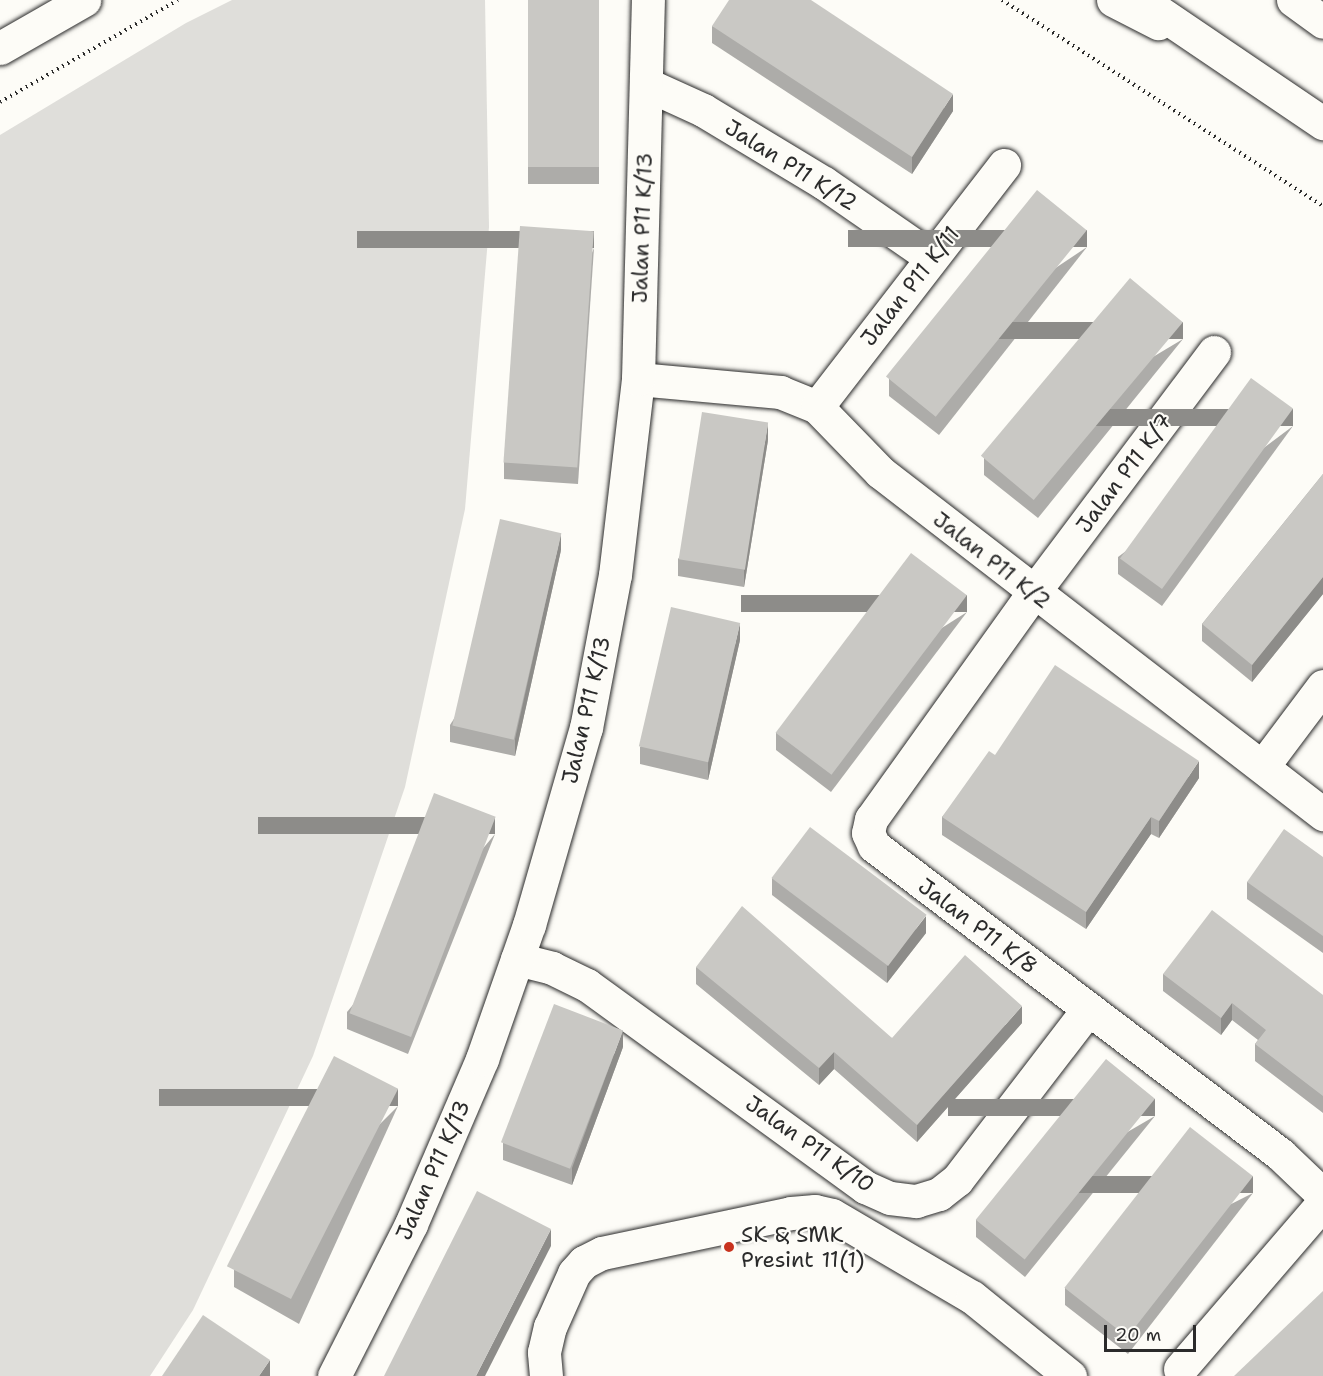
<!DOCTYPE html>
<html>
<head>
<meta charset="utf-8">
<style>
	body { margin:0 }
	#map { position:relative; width:1323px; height:1376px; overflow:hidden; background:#fdfcf7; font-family:"Shantell Sans",sans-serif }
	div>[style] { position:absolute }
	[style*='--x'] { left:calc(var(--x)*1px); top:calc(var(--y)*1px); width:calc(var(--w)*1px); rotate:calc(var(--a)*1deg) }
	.green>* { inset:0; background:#dfdeda }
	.path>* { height:4px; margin-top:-2px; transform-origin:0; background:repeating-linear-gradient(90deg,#2b2b2b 0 1.5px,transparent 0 6px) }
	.roads { filter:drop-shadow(0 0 2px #2b2b2b) drop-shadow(0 0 2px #2b2b2b) }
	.minor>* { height:33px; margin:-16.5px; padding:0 16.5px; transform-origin:16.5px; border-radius:16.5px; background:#fdfcf7 }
	.major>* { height:33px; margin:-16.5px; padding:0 16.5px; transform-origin:16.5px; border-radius:16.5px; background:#fdfcf7 }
	.wall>* { inset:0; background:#adaca9; transform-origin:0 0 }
	.shaded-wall>* { inset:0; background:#8d8c89; transform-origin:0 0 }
	.building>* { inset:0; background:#c9c8c4; transform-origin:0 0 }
	.dots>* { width:16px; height:16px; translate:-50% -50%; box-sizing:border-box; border:3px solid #fdfcf7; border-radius:50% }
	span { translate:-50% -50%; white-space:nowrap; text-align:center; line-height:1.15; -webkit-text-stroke:4.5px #fdfcf7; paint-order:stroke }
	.street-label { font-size:22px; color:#2b2b2b }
	.poi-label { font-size:22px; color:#2b2b2b }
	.left { translate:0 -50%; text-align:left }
	.scale { position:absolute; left:1104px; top:1325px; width:92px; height:27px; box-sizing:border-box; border:3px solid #2b2b2b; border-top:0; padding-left:8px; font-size:18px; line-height:21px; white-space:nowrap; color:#2b2b2b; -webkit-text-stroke:4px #fdfcf7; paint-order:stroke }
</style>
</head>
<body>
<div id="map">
	<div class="green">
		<div style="clip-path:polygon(232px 0,485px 0,489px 227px,465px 509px,405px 787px,313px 1056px,193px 1310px,150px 1376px,0 1376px,0 135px,186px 23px)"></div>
	</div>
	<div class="path">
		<div style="--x:1002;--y:0;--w:381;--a:32.7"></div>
		<div style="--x:0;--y:102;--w:205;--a:-29.8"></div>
	</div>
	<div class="roads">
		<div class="minor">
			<div style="--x:646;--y:84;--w:63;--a:24.5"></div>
			<div style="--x:703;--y:110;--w:141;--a:31.1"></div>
			<div style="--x:824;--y:183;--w:130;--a:34.7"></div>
			<div style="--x:1214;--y:352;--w:301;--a:126.9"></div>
			<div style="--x:1033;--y:593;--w:278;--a:125.6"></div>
			<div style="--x:871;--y:819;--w:14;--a:102"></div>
			<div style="--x:868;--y:833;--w:14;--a:65"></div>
			<div style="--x:874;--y:846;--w:510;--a:37.18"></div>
			<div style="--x:1280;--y:1154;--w:59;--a:43.6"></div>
			<div style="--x:638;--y:379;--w:143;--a:5.2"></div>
			<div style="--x:780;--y:392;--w:40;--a:22"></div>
			<div style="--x:817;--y:407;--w:91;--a:45.9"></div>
			<div style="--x:880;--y:472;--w:560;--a:37.67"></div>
			<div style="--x:817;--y:407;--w:306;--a:-52.3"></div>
			<div style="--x:1263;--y:766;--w:100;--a:-53.1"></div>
			<div style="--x:517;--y:959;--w:36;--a:14"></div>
			<div style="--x:552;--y:968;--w:39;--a:26"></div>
			<div style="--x:587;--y:985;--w:344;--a:36"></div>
			<div style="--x:865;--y:1187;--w:27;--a:24"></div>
			<div style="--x:890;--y:1198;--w:26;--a:7"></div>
			<div style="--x:916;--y:1201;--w:24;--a:-17"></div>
			<div style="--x:939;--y:1194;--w:23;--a:-38"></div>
			<div style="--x:957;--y:1180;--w:215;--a:-52.5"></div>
			<div style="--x:1180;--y:1369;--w:219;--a:-49.3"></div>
			<div style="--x:334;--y:1376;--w:170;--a:-63.1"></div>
			<div style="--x:411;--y:1224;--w:180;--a:-66.7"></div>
			<div style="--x:482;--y:1059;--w:142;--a:-70.7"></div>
			<div style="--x:529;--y:925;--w:205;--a:-73.9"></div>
			<div style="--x:586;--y:728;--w:156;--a:-79.3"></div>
			<div style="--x:615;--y:575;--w:197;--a:-83.3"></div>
			<div style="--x:638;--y:379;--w:379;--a:-88.5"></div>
			<div style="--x:546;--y:1376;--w:24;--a:-95"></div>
			<div style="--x:544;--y:1352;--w:26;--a:-77"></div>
			<div style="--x:550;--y:1327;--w:59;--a:-66"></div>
			<div style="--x:574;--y:1273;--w:15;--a:-48"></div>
			<div style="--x:584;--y:1262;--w:20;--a:-27"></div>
			<div style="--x:602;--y:1253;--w:193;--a:-11.9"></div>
			<div style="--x:791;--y:1213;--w:24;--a:-5"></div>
			<div style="--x:815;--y:1211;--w:17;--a:13"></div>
			<div style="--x:832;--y:1215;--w:162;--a:30.4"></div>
			<div style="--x:972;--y:1297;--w:126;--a:38.9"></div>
		</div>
		<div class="major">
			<div style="--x:1113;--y:0;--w:51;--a:27.1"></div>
			<div style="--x:1141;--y:0;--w:220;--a:34.1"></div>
			<div style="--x:1293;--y:0;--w:37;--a:36"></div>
			<div style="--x:0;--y:48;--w:97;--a:-29.7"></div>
		</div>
	</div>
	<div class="wall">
		<div style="left:528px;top:0;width:71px;height:184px"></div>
		<div style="clip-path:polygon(712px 26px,953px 111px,912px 174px,712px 43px)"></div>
		<div style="clip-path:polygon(1087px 247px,939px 435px,889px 396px,889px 379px)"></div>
		<div style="clip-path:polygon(594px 248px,578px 484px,504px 479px,504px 462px)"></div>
		<div style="clip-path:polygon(1183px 339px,1038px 518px,984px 475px,984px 458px)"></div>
		<div style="clip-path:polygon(1293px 426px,1162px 606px,1118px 574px,1118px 557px)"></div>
		<div style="clip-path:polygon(768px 440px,744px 587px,678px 576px,678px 559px)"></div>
		<div style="clip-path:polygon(1323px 474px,1323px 594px,1252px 682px,1202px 641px,1202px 624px)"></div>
		<div style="clip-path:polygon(561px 550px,515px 756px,450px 742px,450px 725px)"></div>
		<div style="clip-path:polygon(967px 612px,831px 792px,776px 750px,776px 733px)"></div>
		<div style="clip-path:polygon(740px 640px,708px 780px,640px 764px,640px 747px)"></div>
		<div style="clip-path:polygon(995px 755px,1199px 778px,1159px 838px,1151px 834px,1086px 929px,942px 835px,942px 817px)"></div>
		<div style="clip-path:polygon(495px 834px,408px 1054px,347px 1029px,347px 1012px)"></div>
		<div style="clip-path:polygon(1323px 857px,1323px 953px,1247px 899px,1247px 882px)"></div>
		<div style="clip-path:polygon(772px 878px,926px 933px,887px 983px,772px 895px)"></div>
		<div style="clip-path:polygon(696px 967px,892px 1038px,1022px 1023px,917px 1142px,834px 1069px,819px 1085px,696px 984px)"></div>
		<div style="clip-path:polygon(1163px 974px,1323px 995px,1323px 1113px,1255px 1061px,1255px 1044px,1258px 1040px,1232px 1020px,1221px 1035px,1163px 991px)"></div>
		<div style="clip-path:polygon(623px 1047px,572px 1185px,503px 1160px,503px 1143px)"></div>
		<div style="clip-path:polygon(398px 1106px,299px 1324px,234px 1287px,234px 1270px)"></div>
		<div style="clip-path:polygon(1155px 1116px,1025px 1277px,976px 1237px,976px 1220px)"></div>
		<div style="clip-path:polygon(1253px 1193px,1128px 1354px,1065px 1305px,1065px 1288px)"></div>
	</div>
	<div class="shaded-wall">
		<div style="clip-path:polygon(953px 94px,953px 111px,912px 174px,912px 157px)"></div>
		<div style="left:1087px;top:230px;width:17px;height:239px;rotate:90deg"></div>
		<div style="left:594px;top:231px;width:17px;height:237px;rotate:90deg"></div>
		<div style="left:1183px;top:322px;width:17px;height:230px;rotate:90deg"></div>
		<div style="left:1293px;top:409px;width:17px;height:223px;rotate:90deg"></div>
		<div style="clip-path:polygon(768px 423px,768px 440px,744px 587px,744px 570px)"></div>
		<div style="clip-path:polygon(561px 533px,561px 550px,515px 756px,515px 739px)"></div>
		<div style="clip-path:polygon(1323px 577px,1323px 594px,1252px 682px,1252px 665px)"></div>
		<div style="left:967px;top:595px;width:17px;height:226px;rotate:90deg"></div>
		<div style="clip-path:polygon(740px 623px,740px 640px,708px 780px,708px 763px)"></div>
		<div style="clip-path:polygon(1199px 761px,1199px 778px,1159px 838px,1159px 821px)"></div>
		<div style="left:495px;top:817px;width:17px;height:237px;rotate:90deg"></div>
		<div style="clip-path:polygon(1151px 817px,1151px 834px,1086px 929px,1086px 912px)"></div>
		<div style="clip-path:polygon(926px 916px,926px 933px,887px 983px,887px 966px)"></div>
		<div style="clip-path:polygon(1232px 1003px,1232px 1020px,1221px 1035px,1221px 1018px)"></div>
		<div style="clip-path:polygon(1022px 1006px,1022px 1023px,917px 1142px,917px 1125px)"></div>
		<div style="clip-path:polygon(623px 1030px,623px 1047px,572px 1185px,572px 1168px)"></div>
		<div style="clip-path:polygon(834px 1052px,834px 1069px,819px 1085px,819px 1068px)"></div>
		<div style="left:398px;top:1089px;width:17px;height:239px;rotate:90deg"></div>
		<div style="left:1155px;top:1099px;width:17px;height:207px;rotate:90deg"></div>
		<div style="left:1253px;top:1176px;width:17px;height:204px;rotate:90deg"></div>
		<div style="clip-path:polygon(551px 1229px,551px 1246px,485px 1376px,476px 1376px)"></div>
		<div style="clip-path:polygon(270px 1360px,270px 1376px,259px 1376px)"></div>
	</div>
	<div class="building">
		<div style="left:528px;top:0;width:71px;height:167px"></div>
		<div style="clip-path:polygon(729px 0,811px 0,953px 94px,912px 157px,712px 26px)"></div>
		<div style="left:1037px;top:190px;width:64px;height:240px;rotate:39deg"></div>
		<div style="left:520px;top:226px;width:74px;height:237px;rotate:4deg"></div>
		<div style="left:1130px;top:278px;width:69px;height:232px;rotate:40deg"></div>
		<div style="left:1251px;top:378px;width:52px;height:223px;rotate:36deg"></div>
		<div style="left:702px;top:412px;width:67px;height:149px;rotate:9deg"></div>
		<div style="clip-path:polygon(1323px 474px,1323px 577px,1252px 665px,1202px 624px)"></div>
		<div style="left:500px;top:519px;width:63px;height:212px;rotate:13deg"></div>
		<div style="left:911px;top:553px;width:70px;height:225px;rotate:37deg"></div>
		<div style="left:671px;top:607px;width:71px;height:143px;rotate:13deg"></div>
		<div style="clip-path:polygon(1055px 665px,1199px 761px,1159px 821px,1151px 817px,1086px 912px,942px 817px,989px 751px,995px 755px)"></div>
		<div style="left:434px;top:793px;width:66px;height:236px;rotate:21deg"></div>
		<div style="left:810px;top:827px;width:146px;height:64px;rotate:37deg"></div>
		<div style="clip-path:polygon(1284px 829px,1323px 857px,1323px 936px,1247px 882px)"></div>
		<div style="clip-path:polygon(742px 906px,892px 1038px,965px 955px,1022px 1006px,917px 1125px,834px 1052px,819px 1068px,696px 967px)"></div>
		<div style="clip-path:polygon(1212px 910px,1323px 995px,1323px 1096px,1255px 1044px,1266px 1030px,1232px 1003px,1221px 1018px,1163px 974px)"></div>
		<div style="left:554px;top:1004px;width:74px;height:148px;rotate:21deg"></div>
		<div style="left:334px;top:1056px;width:72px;height:236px;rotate:27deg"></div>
		<div style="left:1106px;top:1059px;width:63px;height:207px;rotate:39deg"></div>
		<div style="left:1190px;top:1127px;width:80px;height:204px;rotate:38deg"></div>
		<div style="clip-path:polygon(477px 1191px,551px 1229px,476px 1376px,384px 1376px)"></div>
		<div style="clip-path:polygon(1323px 1291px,1323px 1376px,1234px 1376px)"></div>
		<div style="clip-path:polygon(203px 1315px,270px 1360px,259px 1376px,162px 1376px)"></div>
	</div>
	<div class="dots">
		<div style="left:729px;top:1247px;background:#c8321e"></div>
	</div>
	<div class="street-label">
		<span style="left:791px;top:165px;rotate:32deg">Jalan P11 K/12</span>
		<span style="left:642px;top:228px;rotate:-88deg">Jalan P11 K/13</span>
		<span style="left:910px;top:286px;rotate:-52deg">Jalan P11 K/11</span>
		<span style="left:1124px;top:473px;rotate:-53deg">Jalan P11 K/7</span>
		<span style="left:992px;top:560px;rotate:38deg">Jalan P11 K/2</span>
		<span style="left:586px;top:710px;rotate:-77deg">Jalan P11 K/13</span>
		<span style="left:978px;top:926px;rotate:37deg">Jalan P11 K/8</span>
		<span style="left:810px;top:1144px;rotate:35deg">Jalan P11 K/10</span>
		<span style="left:433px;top:1170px;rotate:-66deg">Jalan P11 K/13</span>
	</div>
	<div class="poi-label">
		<span class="left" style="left:741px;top:1247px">SK &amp; SMK<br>Presint 11(1)</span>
	</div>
	<div class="scale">20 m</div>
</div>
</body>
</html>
